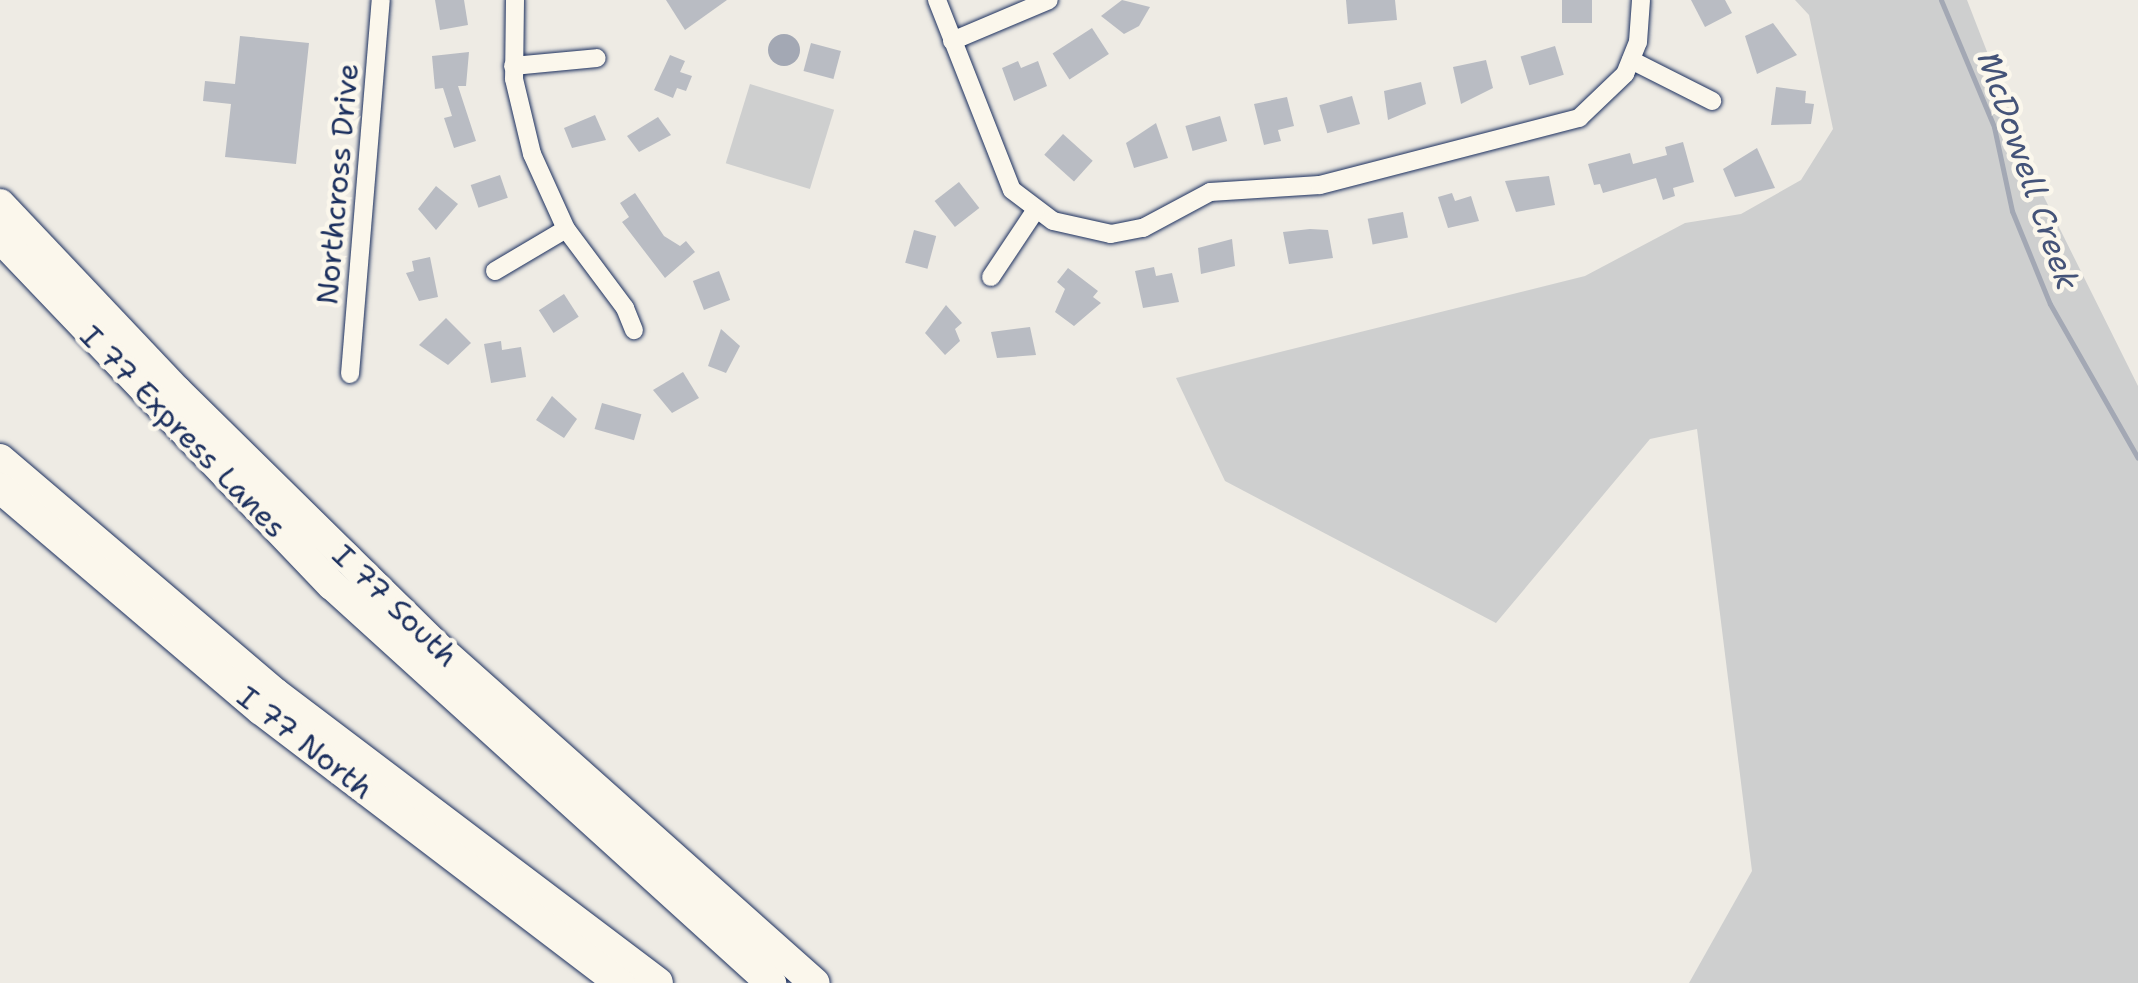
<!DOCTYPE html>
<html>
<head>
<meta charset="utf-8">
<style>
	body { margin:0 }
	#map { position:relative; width:2138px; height:983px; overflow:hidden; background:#eeebe4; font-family:"Shantell Sans",sans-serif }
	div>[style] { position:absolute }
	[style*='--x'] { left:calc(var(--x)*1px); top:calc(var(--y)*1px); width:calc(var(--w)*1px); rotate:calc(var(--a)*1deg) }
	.green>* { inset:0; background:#cecfcf; transform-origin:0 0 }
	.water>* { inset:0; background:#a3a8b4 }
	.round { border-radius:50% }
	.stream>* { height:5px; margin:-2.5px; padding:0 2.5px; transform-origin:2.5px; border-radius:2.5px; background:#a3a8b4 }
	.building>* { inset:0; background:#b9bcc3; transform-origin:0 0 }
	.roads { filter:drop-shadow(0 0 2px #1b2f5e) drop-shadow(0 0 2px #1b2f5e) }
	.minor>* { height:18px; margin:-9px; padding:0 9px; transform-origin:9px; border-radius:9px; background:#fbf7ec }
	.motorway>* { height:30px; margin:-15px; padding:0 15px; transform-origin:15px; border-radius:15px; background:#fbf7ec }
	span { translate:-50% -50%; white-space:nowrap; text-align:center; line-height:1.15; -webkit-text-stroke:9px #fbf7ec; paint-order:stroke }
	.street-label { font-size:30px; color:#1b2f5e }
	.water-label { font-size:32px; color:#445378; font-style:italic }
</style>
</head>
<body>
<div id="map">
	<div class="green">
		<div style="clip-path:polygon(1795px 0,1967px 0,2041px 191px,2138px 386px,2138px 983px,1689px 983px,1752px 871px,1697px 429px,1650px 439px,1496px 623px,1225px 481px,1176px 378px,1585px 276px,1685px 223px,1741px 214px,1801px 180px,1833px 129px,1809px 15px)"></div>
		<div style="left:750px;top:84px;width:88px;height:83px;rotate:17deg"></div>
	</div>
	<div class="water">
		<div class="round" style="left:768px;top:34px;width:32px;height:32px"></div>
	</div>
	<div class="stream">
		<div style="--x:1941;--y:0;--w:138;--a:67.3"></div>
		<div style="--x:1994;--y:127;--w:86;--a:77.9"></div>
		<div style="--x:2012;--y:211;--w:100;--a:67.8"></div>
		<div style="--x:2050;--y:304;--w:177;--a:60.3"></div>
	</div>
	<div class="building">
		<div style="clip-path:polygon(435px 0,464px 0,468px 25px,440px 30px)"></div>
		<div style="clip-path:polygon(666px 0,727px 0,685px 30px)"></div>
		<div style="clip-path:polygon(1122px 0,1150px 7px,1139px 26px,1124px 34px,1101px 16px)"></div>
		<div style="clip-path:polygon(1346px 0,1395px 0,1397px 20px,1348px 24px)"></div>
		<div style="left:1562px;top:0;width:30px;height:23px"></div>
		<div style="clip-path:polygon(1691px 0,1725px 0,1732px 13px,1705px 27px)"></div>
		<div style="clip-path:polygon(1773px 23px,1797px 55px,1757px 74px,1745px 36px)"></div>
		<div style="left:1092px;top:28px;width:31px;height:47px;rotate:57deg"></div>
		<div style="clip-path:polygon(240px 36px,309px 43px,296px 164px,225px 157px,231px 104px,203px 101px,205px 81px,235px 84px)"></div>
		<div style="left:811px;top:43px;width:31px;height:29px;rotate:15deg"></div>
		<div style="left:1555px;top:46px;width:30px;height:36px;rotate:73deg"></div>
		<div style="clip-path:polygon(469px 52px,466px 86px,458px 86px,476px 141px,454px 148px,444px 118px,452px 116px,443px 88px,435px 89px,432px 56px)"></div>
		<div style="clip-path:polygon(670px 55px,685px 61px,680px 72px,692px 76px,686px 91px,677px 88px,673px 98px,654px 90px)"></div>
		<div style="clip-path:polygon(1486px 60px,1493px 88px,1461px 104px,1453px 67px)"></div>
		<div style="clip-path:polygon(1018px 61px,1021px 68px,1038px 61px,1047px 86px,1014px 101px,1002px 68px)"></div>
		<div style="clip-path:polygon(1421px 82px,1426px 104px,1388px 120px,1384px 91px)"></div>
		<div style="clip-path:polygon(1776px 87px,1806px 91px,1805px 103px,1814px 104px,1811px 124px,1771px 125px)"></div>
		<div style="left:1352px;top:96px;width:29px;height:34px;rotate:74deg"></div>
		<div style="clip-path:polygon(1287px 97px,1294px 126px,1278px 130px,1281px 141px,1264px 145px,1254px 104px)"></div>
		<div style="clip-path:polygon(595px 115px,606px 140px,572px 148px,564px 128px)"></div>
		<div style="left:1220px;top:116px;width:26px;height:36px;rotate:74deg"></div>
		<div style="clip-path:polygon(658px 117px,671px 135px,639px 152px,627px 136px)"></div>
		<div style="clip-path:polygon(1156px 123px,1168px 158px,1134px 168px,1126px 143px)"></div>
		<div style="left:1063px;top:134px;width:40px;height:28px;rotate:42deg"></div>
		<div style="clip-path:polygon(1683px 142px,1694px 182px,1673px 188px,1675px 196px,1663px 200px,1656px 178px,1603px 193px,1600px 184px,1594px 185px,1588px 164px,1630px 153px,1633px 164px,1667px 155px,1665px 147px)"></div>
		<div style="clip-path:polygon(1757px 148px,1775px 188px,1735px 197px,1723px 169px)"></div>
		<div style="left:500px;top:175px;width:24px;height:31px;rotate:71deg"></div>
		<div style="clip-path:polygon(1549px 176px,1555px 205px,1516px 212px,1505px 181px)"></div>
		<div style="left:959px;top:182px;width:33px;height:31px;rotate:52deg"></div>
		<div style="clip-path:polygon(436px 186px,458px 204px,436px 230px,418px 209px)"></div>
		<div style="clip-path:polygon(635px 193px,664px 236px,680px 246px,686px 241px,695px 252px,665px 278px,622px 222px,629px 217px,620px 203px)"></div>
		<div style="clip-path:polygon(1452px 193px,1455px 201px,1471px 196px,1479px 221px,1448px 228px,1438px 197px)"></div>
		<div style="left:1403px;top:212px;width:26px;height:36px;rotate:79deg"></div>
		<div style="clip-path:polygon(1310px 229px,1328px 230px,1333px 258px,1289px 264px,1283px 232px)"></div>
		<div style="left:914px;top:230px;width:23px;height:34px;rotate:15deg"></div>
		<div style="clip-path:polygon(1232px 239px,1235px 266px,1201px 274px,1198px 248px)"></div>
		<div style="clip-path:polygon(430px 257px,438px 297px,419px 301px,406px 273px,414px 271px,412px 261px)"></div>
		<div style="clip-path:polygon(1154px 267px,1156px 276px,1172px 273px,1179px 302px,1143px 308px,1135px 271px)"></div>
		<div style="clip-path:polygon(1068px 268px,1098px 291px,1093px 297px,1101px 303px,1074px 326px,1055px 312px,1065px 289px,1057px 282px)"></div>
		<div style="left:719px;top:271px;width:31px;height:28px;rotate:69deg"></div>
		<div style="left:564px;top:294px;width:27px;height:30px;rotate:57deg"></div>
		<div style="clip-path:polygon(946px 305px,962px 323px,955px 329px,960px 341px,945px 355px,925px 333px)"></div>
		<div style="clip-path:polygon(446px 318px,471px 343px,448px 365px,419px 345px)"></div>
		<div style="clip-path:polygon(1030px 327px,1036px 355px,997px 358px,991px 332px)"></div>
		<div style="clip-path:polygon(721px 329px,740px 346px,726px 373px,708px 366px)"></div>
		<div style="clip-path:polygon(501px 341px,502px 350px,521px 347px,526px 377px,491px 383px,484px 344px)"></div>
		<div style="clip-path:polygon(683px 372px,699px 398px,672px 413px,653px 390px)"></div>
		<div style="clip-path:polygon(552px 396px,577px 419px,564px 438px,536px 420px)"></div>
		<div style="left:602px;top:403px;width:41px;height:27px;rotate:16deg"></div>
	</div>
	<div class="roads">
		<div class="minor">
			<div style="--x:515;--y:0;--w:79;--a:90.7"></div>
			<div style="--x:514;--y:79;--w:77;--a:76.5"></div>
			<div style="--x:532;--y:154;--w:82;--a:65.6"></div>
			<div style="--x:566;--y:229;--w:99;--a:53.2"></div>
			<div style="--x:625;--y:308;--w:24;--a:68"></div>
			<div style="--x:937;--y:0;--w:204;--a:68.5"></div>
			<div style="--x:1012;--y:190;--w:51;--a:37.1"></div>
			<div style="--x:1053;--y:221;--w:59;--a:12.6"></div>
			<div style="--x:1111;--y:234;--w:33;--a:-11"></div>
			<div style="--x:1143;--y:228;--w:76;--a:-28.2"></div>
			<div style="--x:1210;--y:192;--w:110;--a:-3.6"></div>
			<div style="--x:1320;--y:185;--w:268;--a:-14.5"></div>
			<div style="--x:1579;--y:118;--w:64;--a:-43.7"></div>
			<div style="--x:1625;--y:74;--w:35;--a:-68"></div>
			<div style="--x:1638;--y:42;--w:42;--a:-85.9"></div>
			<div style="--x:952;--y:41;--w:105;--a:-22.9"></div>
			<div style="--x:1631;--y:60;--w:91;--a:26.8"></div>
			<div style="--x:513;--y:66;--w:84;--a:-5.4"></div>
			<div style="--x:495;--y:271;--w:82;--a:-30.6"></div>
			<div style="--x:991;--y:277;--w:79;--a:-56.3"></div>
			<div style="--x:350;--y:374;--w:375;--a:-85.3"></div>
		</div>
		<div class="motorway">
			<div style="--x:0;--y:204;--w:256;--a:46.6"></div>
			<div style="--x:176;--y:390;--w:373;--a:44.5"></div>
			<div style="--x:442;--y:651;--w:499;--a:41.7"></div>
			<div style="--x:0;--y:238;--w:480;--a:46.3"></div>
			<div style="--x:332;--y:585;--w:593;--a:42.2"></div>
			<div style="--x:0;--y:459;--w:361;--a:40.4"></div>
			<div style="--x:275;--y:693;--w:480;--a:37.1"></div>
			<div style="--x:0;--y:488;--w:343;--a:40.4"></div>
			<div style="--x:261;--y:710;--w:451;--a:37.3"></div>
		</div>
	</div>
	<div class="street-label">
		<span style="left:338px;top:184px;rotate:-85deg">Northcross Drive</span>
		<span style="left:183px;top:432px;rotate:46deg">I 77 Express Lanes</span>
		<span style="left:395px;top:606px;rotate:44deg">I 77 South</span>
		<span style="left:305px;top:743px;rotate:38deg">I 77 North</span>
	</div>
	<div class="water-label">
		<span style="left:2028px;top:171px;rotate:71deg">McDowell Creek</span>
	</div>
</div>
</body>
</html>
